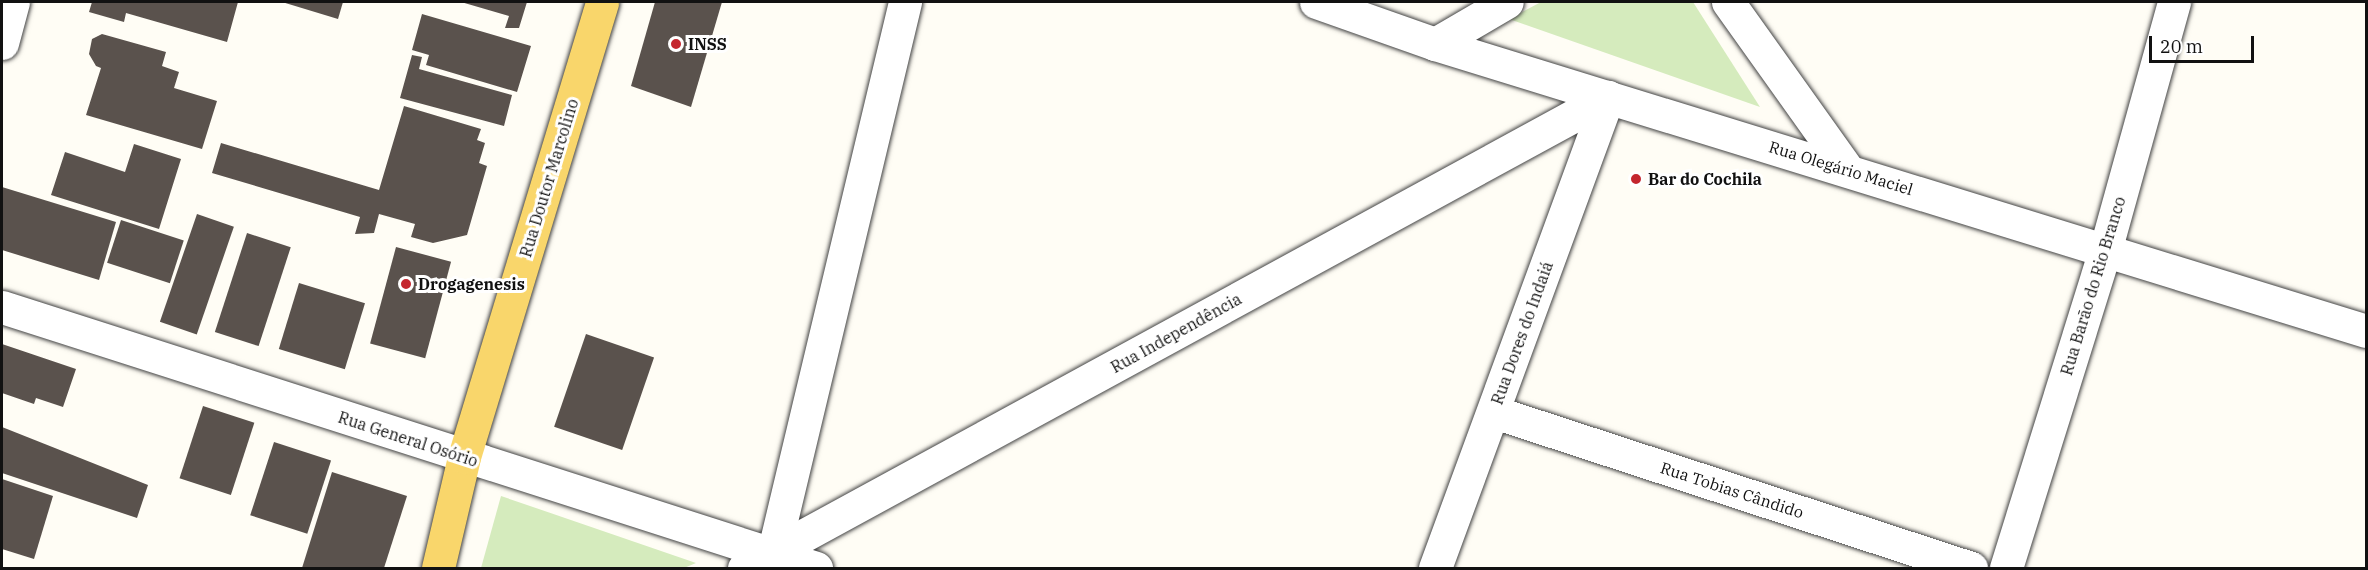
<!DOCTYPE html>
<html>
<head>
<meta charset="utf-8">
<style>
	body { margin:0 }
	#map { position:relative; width:2368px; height:570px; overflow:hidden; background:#fffdf5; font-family:"IBM Plex Serif",serif }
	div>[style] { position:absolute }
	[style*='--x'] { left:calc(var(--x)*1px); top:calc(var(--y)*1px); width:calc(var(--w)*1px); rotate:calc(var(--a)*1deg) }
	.green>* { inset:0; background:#d5ebbd }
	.building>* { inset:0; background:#5a524d; transform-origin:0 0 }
	.roads { filter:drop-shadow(0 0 2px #444) drop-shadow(0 0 2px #444) }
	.minor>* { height:33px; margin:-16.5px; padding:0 16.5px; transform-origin:16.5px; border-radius:16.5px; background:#fff }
	.tertiary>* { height:33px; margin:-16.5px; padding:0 16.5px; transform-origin:16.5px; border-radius:16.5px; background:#fff }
	.primary>* { height:33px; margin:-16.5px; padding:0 16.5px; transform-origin:16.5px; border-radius:16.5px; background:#f9d66b }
	.dots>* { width:16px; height:16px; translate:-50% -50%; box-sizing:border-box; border:3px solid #fff; border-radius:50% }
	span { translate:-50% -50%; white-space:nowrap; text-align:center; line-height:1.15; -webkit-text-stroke:6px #fff; paint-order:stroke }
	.poi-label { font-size:16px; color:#111; font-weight:700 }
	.left { translate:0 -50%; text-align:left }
	.street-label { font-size:16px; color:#111 }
	.frame { position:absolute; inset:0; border:3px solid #111; pointer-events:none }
	.scale { position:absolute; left:2149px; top:36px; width:105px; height:27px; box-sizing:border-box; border:3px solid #111; border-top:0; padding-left:8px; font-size:18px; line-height:21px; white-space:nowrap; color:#111; -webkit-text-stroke:4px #fff; paint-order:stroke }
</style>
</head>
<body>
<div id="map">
	<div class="green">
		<div style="clip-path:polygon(1541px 2px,1693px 2px,1760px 107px,1509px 19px)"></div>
		<div style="clip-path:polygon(501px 496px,696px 563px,684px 568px,481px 568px)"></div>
	</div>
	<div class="building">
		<div style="clip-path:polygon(92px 2px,238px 2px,227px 42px,126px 13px,124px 22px,89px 12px)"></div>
		<div style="clip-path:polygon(282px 2px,343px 2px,338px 19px)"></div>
		<div style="clip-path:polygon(461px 2px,527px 2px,519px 28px,505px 28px,509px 16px)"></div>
		<div style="clip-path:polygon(655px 2px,722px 2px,691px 107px,631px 86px)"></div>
		<div style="clip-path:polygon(422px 14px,531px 46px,517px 92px,426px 65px,429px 55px,412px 50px)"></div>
		<div style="clip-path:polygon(102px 34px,166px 52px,162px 66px,179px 72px,174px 88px,217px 101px,202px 149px,86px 115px,101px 68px,96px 66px,89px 54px,92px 39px)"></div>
		<div style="clip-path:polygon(412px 55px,422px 57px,419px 69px,512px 95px,504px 126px,400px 98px)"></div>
		<div style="clip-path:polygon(404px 106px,481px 129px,477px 140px,485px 143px,479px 163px,487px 166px,467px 235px,433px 243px,411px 237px,415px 224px,379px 214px,374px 233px,355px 234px,360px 217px,212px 173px,221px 143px,379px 190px)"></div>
		<div style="clip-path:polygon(134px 144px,181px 159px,159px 229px,51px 195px,65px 152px,125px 172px)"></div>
		<div style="clip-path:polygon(2px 187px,116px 222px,99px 280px,2px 250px)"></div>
		<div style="left:197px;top:214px;width:39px;height:114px;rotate:19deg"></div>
		<div style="left:121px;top:220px;width:66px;height:45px;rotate:18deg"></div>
		<div style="left:247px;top:233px;width:46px;height:104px;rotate:18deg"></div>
		<div style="left:396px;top:247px;width:57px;height:100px;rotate:15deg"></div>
		<div style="left:299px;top:283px;width:69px;height:69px;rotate:17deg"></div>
		<div style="left:586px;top:334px;width:72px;height:98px;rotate:19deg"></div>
		<div style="clip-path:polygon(2px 344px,76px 369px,63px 407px,36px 398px,34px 404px,2px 393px)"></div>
		<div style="left:203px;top:406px;width:54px;height:76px;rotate:18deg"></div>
		<div style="clip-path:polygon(2px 427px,148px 485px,137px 518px,2px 473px)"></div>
		<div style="left:274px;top:442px;width:60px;height:77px;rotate:18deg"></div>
		<div style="clip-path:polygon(332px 472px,407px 496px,384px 568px,302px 568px)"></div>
		<div style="clip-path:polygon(2px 479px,53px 496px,34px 559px,2px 549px)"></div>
	</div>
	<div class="roads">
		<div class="minor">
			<div style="--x:1316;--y:2;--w:126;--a:19.4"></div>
			<div style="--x:1435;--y:44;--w:974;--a:17.13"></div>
			<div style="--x:1728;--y:2;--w:206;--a:54.5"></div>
			<div style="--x:1435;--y:44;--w:83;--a:-30.3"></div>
			<div style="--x:2;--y:307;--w:855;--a:17.78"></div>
			<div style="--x:1494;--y:412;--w:502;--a:18.11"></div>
			<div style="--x:773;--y:554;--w:568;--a:-76.55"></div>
			<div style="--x:744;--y:568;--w:984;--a:-28.6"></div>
			<div style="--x:1435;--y:568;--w:502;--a:-69.83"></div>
			<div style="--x:2006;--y:568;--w:332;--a:-72.7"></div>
			<div style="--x:2105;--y:251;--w:258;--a:-74.5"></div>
		</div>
		<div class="tertiary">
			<div style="--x:2;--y:43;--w:42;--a:-75"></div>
		</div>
		<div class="primary">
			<div style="--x:438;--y:568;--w:114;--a:-76.8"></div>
			<div style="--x:464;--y:457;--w:475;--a:-73.1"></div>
		</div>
	</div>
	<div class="dots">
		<div style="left:676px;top:44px;background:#c4262e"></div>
		<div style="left:1636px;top:179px;background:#c4262e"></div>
		<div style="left:406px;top:284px;background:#c4262e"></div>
	</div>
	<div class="poi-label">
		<span class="left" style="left:688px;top:44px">INSS</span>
		<span class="left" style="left:1648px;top:179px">Bar do Cochila</span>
		<span class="left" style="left:418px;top:284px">Drogagenesis</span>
	</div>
	<div class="street-label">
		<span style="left:1841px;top:168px;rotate:17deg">Rua Olegário Maciel</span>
		<span style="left:549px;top:178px;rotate:-73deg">Rua Doutor Marcolino</span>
		<span style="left:2093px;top:286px;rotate:-73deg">Rua Barão do Rio Branco</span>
		<span style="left:1176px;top:333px;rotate:-29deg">Rua Independência</span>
		<span style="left:1522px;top:333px;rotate:-70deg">Rua Dores do Indaiá</span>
		<span style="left:408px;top:439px;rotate:18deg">Rua General Osório</span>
		<span style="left:1732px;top:490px;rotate:18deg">Rua Tobias Cândido</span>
	</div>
	<div class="frame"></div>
	<div class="scale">20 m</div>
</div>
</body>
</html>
